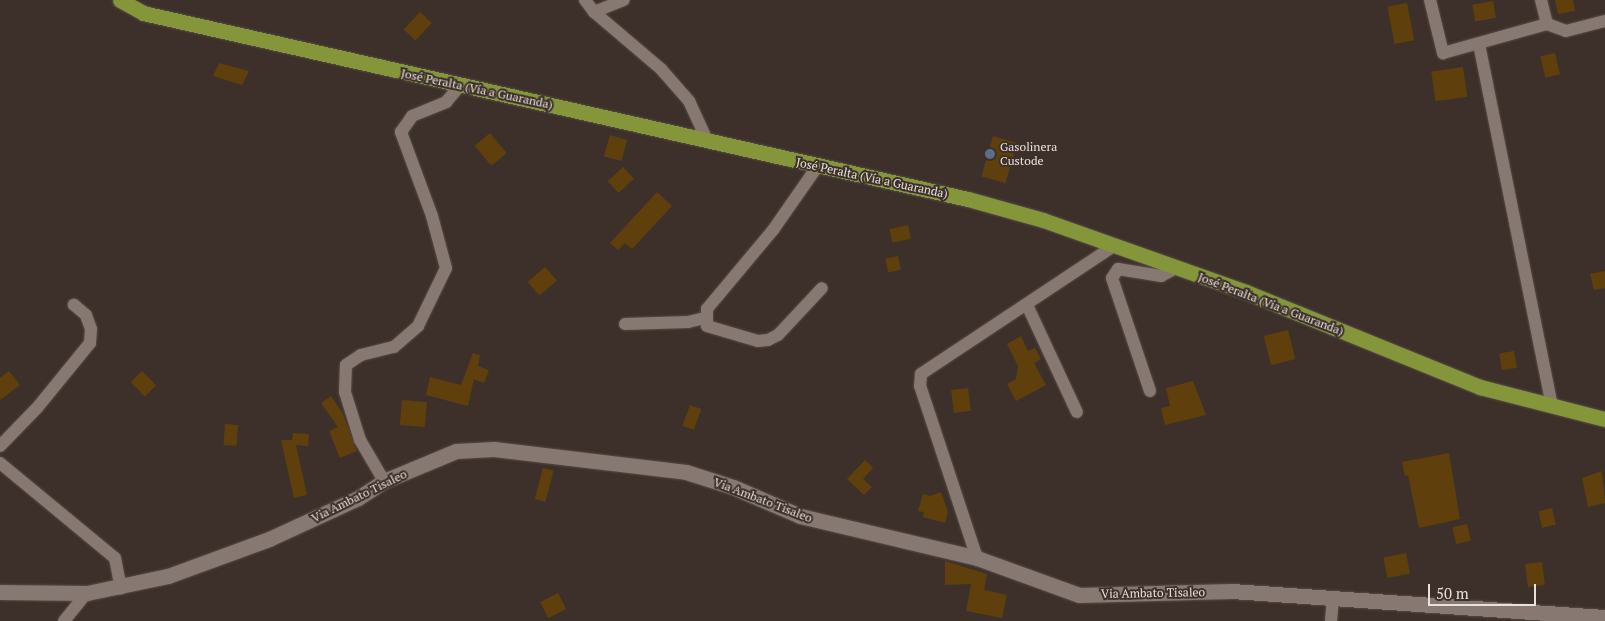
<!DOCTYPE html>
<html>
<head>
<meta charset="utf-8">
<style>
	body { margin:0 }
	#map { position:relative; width:1605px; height:621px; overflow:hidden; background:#3d302a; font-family:"PT Serif",serif }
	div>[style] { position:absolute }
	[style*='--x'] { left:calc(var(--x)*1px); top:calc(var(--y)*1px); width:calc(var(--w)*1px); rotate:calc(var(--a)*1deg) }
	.building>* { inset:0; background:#5f400c; transform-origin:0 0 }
	.roads { filter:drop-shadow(0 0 1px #564c48) drop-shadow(0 0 1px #564c48) }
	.minor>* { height:12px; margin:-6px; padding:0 6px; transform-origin:6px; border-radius:6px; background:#877872 }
	.secondary>* { height:15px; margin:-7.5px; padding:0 7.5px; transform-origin:7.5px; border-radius:7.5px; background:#877872 }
	.trunk>* { height:15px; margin:-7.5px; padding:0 7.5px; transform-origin:7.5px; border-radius:7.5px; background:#84953a }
	.dots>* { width:14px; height:14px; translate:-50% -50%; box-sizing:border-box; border:2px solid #3d302a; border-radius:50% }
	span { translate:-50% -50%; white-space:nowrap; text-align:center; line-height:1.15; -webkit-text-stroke:4px #3d302a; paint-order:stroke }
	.street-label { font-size:12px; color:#e9e1dd }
	.poi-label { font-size:12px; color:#e9e1dd }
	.left { translate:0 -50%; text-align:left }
	.scale { position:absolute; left:1428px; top:584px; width:108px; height:22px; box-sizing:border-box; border:2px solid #e9e1dd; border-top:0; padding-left:6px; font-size:15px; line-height:18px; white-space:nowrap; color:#e9e1dd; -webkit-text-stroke:4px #3d302a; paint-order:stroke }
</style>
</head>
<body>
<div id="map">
	<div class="building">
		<div style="clip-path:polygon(1555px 0,1573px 0,1575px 11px,1558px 14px)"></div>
		<div style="left:1493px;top:1px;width:17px;height:21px;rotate:80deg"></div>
		<div style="left:1407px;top:3px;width:38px;height:20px;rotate:79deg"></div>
		<div style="left:420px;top:12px;width:16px;height:24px;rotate:43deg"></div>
		<div style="left:1555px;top:53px;width:22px;height:15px;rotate:77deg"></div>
		<div style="clip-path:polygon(219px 63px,249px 71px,242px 85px,213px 76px)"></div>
		<div style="left:1463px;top:67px;width:30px;height:32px;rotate:82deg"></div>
		<div style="left:490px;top:133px;width:26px;height:20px;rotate:50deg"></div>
		<div style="left:610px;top:135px;width:18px;height:22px;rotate:16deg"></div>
		<div style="left:993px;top:136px;width:25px;height:42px;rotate:16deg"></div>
		<div style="left:623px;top:167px;width:16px;height:21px;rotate:47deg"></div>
		<div style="clip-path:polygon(657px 192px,672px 206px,632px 249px,625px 243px,618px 250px,610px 243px)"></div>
		<div style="left:908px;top:225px;width:14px;height:19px;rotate:78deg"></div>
		<div style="left:898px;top:256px;width:14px;height:13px;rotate:78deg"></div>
		<div style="left:545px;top:267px;width:18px;height:23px;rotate:49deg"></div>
		<div style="clip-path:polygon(1605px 271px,1605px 288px,1594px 290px,1590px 274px)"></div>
		<div style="left:1288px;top:330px;width:30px;height:25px;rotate:76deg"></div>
		<div style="clip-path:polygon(1021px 336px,1028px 351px,1035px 348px,1041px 359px,1034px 363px,1046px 385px,1016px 401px,1007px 384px,1016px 379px,1018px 366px,1007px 344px)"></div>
		<div style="left:1514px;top:351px;width:17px;height:15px;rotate:80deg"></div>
		<div style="clip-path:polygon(473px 353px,480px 355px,478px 366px,489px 370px,484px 383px,474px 379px,468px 406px,426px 395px,430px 377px,461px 385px)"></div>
		<div style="clip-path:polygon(9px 371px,20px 385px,0 400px,0 378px)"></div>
		<div style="left:142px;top:371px;width:20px;height:16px;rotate:45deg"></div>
		<div style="clip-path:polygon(1193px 381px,1206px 415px,1165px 425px,1161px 408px,1170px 406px,1166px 388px)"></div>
		<div style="left:968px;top:388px;width:23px;height:17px;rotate:83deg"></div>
		<div style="clip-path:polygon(331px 396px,343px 414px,357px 451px,340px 458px,329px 431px,338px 427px,321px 403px)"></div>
		<div style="left:402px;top:400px;width:25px;height:25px;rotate:5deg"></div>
		<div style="left:690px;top:405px;width:12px;height:22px;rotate:20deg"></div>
		<div style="left:225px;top:424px;width:13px;height:21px;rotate:4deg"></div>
		<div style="clip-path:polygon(293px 433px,309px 434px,308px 446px,296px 445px,307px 495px,294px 498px,281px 440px,292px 440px)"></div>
		<div style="clip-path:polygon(1449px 453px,1460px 519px,1419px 528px,1408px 475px,1405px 476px,1402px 462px)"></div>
		<div style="clip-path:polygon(865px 460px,873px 468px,863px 479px,872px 487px,864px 495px,847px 479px)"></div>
		<div style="left:543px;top:468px;width:11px;height:32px;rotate:15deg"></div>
		<div style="clip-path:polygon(1602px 471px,1605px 503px,1588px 507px,1582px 478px)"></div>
		<div style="clip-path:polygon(941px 492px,948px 512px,945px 523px,923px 517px,924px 512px,918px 511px,923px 494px,930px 496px)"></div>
		<div style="left:1552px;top:508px;width:17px;height:14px;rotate:77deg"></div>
		<div style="left:1467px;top:524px;width:17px;height:15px;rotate:77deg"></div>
		<div style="left:1406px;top:553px;width:21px;height:23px;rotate:79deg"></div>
		<div style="clip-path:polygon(945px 561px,987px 574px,984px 590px,1007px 595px,1002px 618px,966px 611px,971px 584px,945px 585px)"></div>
		<div style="left:1542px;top:562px;width:23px;height:17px;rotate:83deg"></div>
		<div style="left:558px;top:593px;width:18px;height:20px;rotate:63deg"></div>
	</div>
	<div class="roads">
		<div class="minor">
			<div style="--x:585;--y:0;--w:15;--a:53"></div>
			<div style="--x:594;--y:12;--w:88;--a:40.4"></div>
			<div style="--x:661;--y:69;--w:43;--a:48.8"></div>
			<div style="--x:689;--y:101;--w:41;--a:65.3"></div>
			<div style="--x:1430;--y:0;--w:55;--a:76.2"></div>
			<div style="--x:1443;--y:53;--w:108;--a:-15.6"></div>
			<div style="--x:1547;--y:24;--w:25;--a:-104"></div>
			<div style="--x:594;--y:12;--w:32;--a:-22"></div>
			<div style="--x:1547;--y:24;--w:20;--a:20"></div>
			<div style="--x:1566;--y:31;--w:40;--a:-14.4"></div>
			<div style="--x:1479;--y:44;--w:369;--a:78.6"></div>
			<div style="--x:817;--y:167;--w:77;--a:124.9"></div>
			<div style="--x:773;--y:230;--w:103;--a:129.9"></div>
			<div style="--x:707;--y:309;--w:17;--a:90"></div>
			<div style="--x:707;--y:326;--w:53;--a:16.4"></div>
			<div style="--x:758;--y:341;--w:10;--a:-6"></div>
			<div style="--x:768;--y:340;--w:11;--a:-27"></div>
			<div style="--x:778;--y:335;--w:64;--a:-46.9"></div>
			<div style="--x:1027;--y:305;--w:118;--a:65"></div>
			<div style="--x:625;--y:324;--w:63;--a:-1.8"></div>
			<div style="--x:688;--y:322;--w:17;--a:-13"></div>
			<div style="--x:1150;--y:391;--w:119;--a:-108.6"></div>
			<div style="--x:1112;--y:278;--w:11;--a:-56"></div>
			<div style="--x:1118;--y:269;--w:44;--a:9.2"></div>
			<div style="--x:1161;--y:276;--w:15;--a:-28"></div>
			<div style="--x:0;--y:446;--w:53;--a:-45.8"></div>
			<div style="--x:37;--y:408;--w:84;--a:-50.8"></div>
			<div style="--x:90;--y:343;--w:14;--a:-86"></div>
			<div style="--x:91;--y:329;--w:15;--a:-110"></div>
			<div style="--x:86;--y:315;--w:16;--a:-140"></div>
			<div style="--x:0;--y:463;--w:149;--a:39.6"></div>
			<div style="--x:115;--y:558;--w:31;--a:79"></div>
			<div style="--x:384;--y:481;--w:48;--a:-120.3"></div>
			<div style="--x:360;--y:440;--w:50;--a:-107.4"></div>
			<div style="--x:345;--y:392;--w:27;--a:-88"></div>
			<div style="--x:346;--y:365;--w:18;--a:-34"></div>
			<div style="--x:361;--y:355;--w:34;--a:-14"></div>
			<div style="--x:394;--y:347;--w:32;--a:-41"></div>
			<div style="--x:418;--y:326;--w:64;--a:-64.2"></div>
			<div style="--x:446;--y:268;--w:54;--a:-105.1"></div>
			<div style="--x:432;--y:216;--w:90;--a:-110.3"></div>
			<div style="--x:401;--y:132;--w:19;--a:-55"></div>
			<div style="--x:412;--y:116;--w:37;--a:-22"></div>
			<div style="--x:446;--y:102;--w:21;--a:-49"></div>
			<div style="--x:977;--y:558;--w:181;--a:-108.3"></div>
			<div style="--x:920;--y:386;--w:12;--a:-85"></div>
			<div style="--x:921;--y:374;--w:229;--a:-33.6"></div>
			<div style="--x:64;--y:621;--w:36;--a:-51"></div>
			<div style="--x:1331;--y:621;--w:24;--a:-85"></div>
		</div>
		<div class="secondary">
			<div style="--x:0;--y:592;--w:87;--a:0.7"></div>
			<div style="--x:87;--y:593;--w:83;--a:-11.9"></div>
			<div style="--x:168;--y:576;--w:108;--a:-20.1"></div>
			<div style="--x:269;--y:539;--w:98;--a:-24.7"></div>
			<div style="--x:358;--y:498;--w:31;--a:-33"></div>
			<div style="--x:384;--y:481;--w:78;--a:-22.6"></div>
			<div style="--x:456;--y:451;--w:38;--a:-3"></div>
			<div style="--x:494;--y:449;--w:193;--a:6.8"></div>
			<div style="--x:686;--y:472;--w:49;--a:17.7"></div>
			<div style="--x:733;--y:487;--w:73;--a:23.4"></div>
			<div style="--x:800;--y:516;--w:182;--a:13.3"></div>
			<div style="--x:977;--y:558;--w:109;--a:19.9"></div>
			<div style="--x:1079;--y:595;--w:153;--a:-1.5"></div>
			<div style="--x:1232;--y:591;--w:374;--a:4"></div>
		</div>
		<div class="trunk">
			<div style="--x:120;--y:0;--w:26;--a:29"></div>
			<div style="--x:143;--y:13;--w:846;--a:12.71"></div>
			<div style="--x:968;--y:199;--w:78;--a:15.6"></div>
			<div style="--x:1043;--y:220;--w:215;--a:19.5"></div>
			<div style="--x:1246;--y:292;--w:253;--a:22.1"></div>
			<div style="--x:1480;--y:387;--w:129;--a:14.4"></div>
		</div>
	</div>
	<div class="dots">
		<div style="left:990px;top:154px;background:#5c6f8a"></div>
	</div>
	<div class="street-label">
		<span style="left:477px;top:89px;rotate:12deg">José Peralta (Vía a Guaranda)</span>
		<span style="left:872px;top:178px;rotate:12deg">José Peralta (Vía a Guaranda)</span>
		<span style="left:1271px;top:304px;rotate:21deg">José Peralta (Vía a Guaranda)</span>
		<span style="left:359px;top:496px;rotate:-26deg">Via Ambato Tisaleo</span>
		<span style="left:763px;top:500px;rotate:21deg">Via Ambato Tisaleo</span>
		<span style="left:1153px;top:593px;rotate:-1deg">Via Ambato Tisaleo</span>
	</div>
	<div class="poi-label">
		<span class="left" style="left:1000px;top:154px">Gasolinera<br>Custode</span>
	</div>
	<div class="scale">50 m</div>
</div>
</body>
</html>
